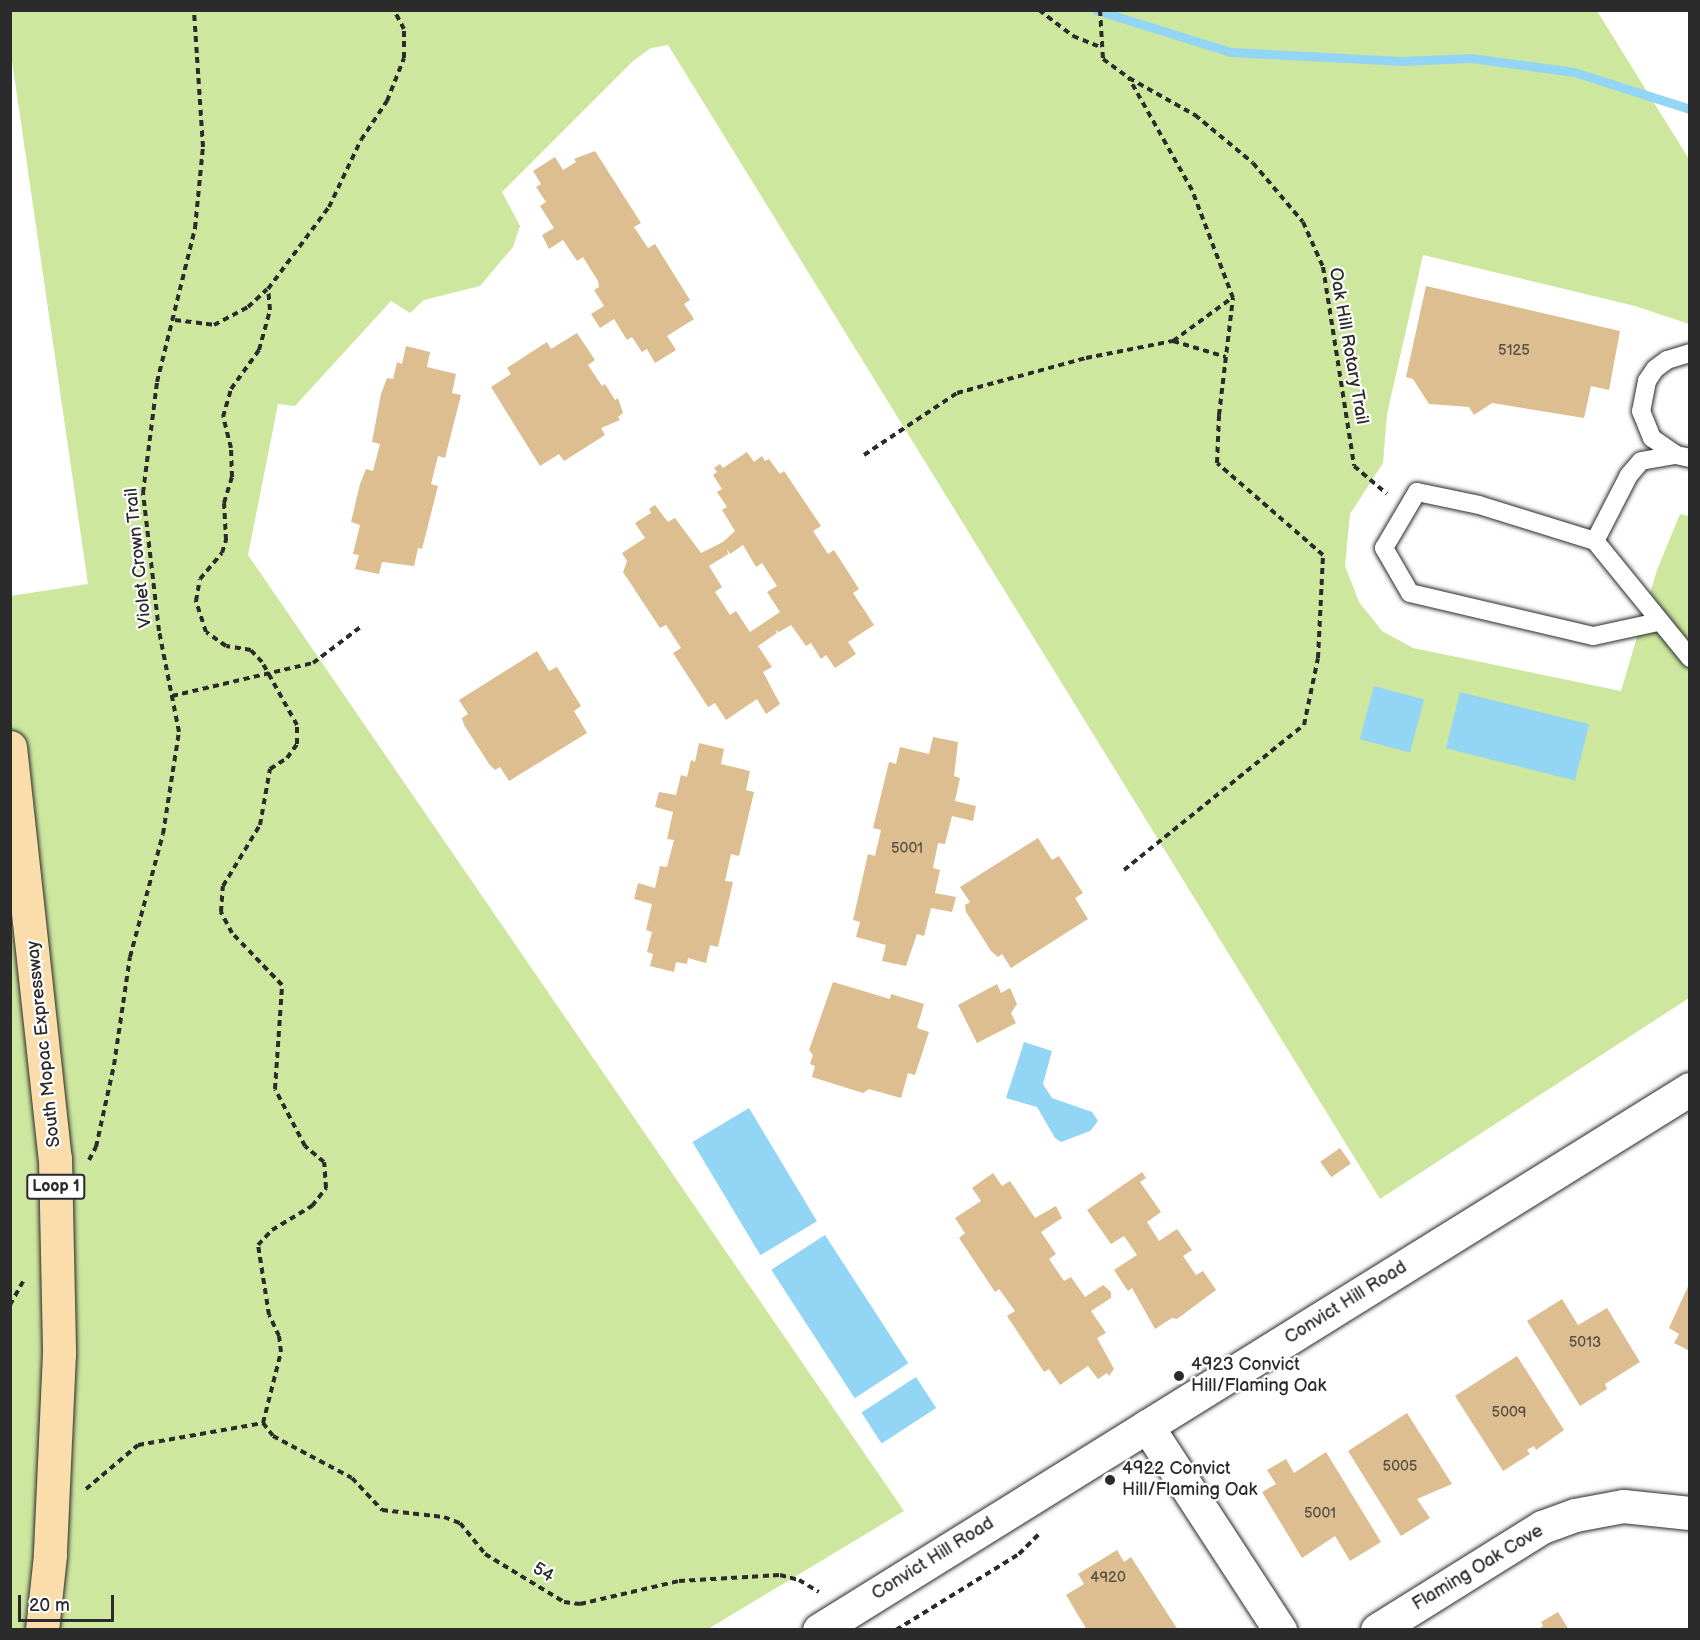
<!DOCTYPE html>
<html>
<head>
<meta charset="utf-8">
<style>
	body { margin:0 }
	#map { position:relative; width:1700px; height:1640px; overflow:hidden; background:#fff; font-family:"Balsamiq Sans",sans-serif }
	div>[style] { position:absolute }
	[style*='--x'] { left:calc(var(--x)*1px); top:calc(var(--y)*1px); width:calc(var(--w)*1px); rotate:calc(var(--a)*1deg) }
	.green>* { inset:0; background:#cde79e }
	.water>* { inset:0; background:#93d5f5; transform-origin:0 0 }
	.stream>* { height:9px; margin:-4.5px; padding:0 4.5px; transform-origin:4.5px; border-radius:4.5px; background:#93d5f5 }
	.building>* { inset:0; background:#dcbe90; transform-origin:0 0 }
	.path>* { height:4px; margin-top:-2px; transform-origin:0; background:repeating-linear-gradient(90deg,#2b2b2b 0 6px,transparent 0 10.5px) }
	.roads { filter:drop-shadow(0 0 2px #2b2b2b) drop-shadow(0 0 2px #2b2b2b) }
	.service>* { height:18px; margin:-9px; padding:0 9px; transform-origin:9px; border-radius:9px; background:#fff }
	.minor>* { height:33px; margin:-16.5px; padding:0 16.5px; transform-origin:16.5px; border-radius:16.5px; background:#fff }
	.tertiary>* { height:33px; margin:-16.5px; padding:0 16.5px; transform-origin:16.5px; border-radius:16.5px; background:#fff }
	.bridges { filter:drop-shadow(0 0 2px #2b2b2b) drop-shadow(0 0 2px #2b2b2b) }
	.motorway-bridge>* { height:33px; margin:-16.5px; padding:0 16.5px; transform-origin:16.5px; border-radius:16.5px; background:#fbddab }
	.dots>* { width:16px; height:16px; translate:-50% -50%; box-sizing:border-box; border:3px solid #fff; border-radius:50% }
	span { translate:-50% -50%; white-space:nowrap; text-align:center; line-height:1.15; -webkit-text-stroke:4.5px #fff; paint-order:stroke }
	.number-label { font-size:15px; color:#575044 }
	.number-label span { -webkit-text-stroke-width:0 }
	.shield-label span { padding:2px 4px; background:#fff; border:2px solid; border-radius:4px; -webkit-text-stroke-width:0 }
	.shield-label { font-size:16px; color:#2b2b2b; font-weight:700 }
	.street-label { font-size:18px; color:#2b2b2b }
	.poi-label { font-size:18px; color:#2b2b2b }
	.left { translate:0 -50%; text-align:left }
	.frame { position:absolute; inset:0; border:12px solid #2b2b2b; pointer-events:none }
	.scale { position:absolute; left:18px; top:1595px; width:96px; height:27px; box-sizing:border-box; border:3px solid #2b2b2b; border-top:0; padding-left:8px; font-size:18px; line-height:21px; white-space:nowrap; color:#2b2b2b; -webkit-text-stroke:4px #fff; paint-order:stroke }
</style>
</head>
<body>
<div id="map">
	<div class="green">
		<div style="clip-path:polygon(11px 11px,1597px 11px,1689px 159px,1689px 324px,1635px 306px,1423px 255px,1387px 414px,1383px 463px,1350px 514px,1345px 566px,1359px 602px,1382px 631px,1413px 648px,1621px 691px,1657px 570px,1680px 514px,1689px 516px,1689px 998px,1380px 1199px,668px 45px,651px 48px,633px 61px,502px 192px,520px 226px,513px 247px,480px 286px,424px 300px,410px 313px,391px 301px,295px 406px,278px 404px,248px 555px,904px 1511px,708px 1629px,11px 1629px,10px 596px,88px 584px,11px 54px)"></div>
	</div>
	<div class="water">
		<div style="left:1374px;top:686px;width:52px;height:55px;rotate:15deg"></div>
		<div style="left:1460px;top:692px;width:133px;height:58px;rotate:14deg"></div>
		<div style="clip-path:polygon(1024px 1042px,1052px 1051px,1043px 1084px,1052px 1098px,1092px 1112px,1098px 1121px,1090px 1131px,1061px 1142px,1055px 1138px,1037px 1107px,1006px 1098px)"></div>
		<div style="left:749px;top:1108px;width:132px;height:66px;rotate:59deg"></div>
		<div style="left:825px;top:1235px;width:153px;height:64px;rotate:57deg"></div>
		<div style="left:916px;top:1377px;width:37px;height:65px;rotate:57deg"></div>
	</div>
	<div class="stream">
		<div style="--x:1096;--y:10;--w:141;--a:17.3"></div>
		<div style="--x:1231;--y:52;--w:171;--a:3"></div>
		<div style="--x:1402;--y:61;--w:69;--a:-2.5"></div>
		<div style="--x:1471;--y:58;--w:104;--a:7.7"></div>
		<div style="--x:1574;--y:72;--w:122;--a:17.7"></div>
	</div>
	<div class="building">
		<div style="clip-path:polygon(595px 151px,641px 223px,634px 227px,648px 248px,655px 244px,690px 300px,684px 304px,694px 319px,667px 336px,676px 350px,655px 363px,647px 349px,642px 352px,632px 337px,627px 340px,614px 319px,600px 328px,591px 314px,604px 306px,594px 290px,599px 287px,598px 281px,583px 257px,577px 261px,563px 240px,549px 249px,542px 235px,554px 228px,540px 206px,546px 202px,536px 187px,541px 184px,533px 171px,555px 157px,563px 170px,576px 162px,574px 159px)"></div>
		<div style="clip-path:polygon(1426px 286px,1620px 331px,1609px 390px,1591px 386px,1584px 418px,1492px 403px,1474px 415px,1469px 407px,1429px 404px,1413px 379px,1406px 377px)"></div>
		<div style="clip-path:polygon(577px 333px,595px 360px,588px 365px,602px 386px,605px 384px,615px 400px,618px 398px,623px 413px,618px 417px,620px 420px,601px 428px,605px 435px,564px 461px,559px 454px,540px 466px,491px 387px,511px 374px,507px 368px,547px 342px,551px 349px)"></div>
		<div style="clip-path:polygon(406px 346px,430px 352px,427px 367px,456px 374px,452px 393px,461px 395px,445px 458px,438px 456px,431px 484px,438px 486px,422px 549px,418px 548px,414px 566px,382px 562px,379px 574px,355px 569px,359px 555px,353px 554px,360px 525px,351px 522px,360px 484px,366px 469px,373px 471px,380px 444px,372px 442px,381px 394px,387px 378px,393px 379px,397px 362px,402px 364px)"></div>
		<div style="clip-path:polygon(evenodd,747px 452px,754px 462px,762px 456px,765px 461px,769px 459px,780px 474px,784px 471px,821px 526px,813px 531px,828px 554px,834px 550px,859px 589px,853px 593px,874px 625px,848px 642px,856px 654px,835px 668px,826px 655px,821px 659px,811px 643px,806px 646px,791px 625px,779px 632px,775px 630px,777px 633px,758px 646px,772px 667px,763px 672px,780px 704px,766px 714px,757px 699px,726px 720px,715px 703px,708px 707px,673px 653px,681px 648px,666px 625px,660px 628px,623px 572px,627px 561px,622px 553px,645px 538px,635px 523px,651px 513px,649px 509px,655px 505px,668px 522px,675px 518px,701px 553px,723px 542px,735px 531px,722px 510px,727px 507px,717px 492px,722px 489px,713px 475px,717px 472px,714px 468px,720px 464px,723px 468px,747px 452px,743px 545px,756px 567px,762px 563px,777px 586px,767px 592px,780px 612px,750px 632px,736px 611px,730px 615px,715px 592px,722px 587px,709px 566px,728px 554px,727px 549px,730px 554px,743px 545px)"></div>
		<div style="clip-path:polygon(537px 651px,549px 671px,557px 667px,581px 706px,574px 711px,587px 733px,509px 781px,500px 767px,495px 770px,489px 764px,464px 725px,462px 718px,468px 714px,459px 700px)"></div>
		<div style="clip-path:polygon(933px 737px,958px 742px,954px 776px,960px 778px,955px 801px,976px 806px,973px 821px,952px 816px,945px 844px,938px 843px,933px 868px,940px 870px,935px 893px,956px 897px,952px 912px,931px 908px,924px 936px,917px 934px,906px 966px,882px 961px,886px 945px,856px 937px,860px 922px,853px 920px,868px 854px,875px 856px,881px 830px,873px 828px,889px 762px,896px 764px,900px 747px,929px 754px)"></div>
		<div style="clip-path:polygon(699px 743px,724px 749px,721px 764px,750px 771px,746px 790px,754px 792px,739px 856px,731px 854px,725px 881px,733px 882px,718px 947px,710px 945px,706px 963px,688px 958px,687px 964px,676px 962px,674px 972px,650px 966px,653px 954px,647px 952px,652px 932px,646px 930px,652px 904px,634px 899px,638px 883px,655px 888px,660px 866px,667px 867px,674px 840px,667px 839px,673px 812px,655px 807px,659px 792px,676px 795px,681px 775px,687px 777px,691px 760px,695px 762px)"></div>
		<div style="clip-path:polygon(1038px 838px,1052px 860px,1059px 856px,1083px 893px,1075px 898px,1088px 919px,1011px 968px,1002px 954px,998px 957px,991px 951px,966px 912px,965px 905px,970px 902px,960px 887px)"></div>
		<div style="clip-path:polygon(833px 982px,890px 999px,891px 994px,924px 1004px,917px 1028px,929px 1032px,915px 1075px,908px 1073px,901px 1098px,869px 1089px,863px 1093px,812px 1077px,815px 1066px,810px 1064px,813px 1055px,809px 1050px)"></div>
		<div style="clip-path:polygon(997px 984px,1001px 993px,1010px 988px,1017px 1004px,1011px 1013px,1016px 1023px,977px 1043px,958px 1005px)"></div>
		<div style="left:1340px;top:1148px;width:19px;height:24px;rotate:55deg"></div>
		<div style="clip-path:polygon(1142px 1172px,1146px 1178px,1140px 1182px,1161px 1212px,1147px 1222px,1159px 1241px,1177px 1229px,1192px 1250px,1183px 1256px,1196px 1275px,1203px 1271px,1216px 1290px,1177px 1319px,1172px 1318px,1155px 1329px,1132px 1288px,1128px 1291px,1114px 1270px,1137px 1255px,1124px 1236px,1111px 1244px,1087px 1210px)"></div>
		<div style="clip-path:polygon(993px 1173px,1002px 1186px,1010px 1181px,1035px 1218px,1056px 1206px,1062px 1218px,1041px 1232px,1056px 1254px,1049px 1259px,1064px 1281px,1071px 1277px,1085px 1297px,1103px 1285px,1111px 1292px,1111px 1298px,1091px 1311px,1106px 1333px,1097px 1338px,1114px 1369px,1109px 1376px,1107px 1373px,1098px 1379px,1088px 1366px,1060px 1385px,1049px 1369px,1044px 1372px,1007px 1316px,1015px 1311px,999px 1289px,995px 1292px,959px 1238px,965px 1233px,955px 1218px,981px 1201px,972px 1188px)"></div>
		<div style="clip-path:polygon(1690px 1282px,1690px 1351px,1674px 1343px,1679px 1334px,1669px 1328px)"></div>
		<div style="clip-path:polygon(1562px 1299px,1578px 1325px,1607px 1308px,1640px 1362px,1605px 1384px,1607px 1389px,1580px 1406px,1527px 1321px)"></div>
		<div style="clip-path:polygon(1517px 1356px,1564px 1430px,1536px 1450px,1534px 1446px,1527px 1450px,1530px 1454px,1503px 1471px,1455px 1396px)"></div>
		<div style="clip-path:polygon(1407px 1413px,1452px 1484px,1417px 1499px,1430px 1518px,1401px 1536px,1348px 1451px)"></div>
		<div style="clip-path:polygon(1326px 1452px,1381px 1542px,1350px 1561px,1335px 1536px,1302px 1558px,1262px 1492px,1276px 1484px,1267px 1470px,1286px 1459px,1294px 1473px)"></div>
		<div style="clip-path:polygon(1117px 1550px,1124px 1562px,1131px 1557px,1178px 1630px,1087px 1630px,1066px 1595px,1084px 1584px,1078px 1574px)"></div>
		<div style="clip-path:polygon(1558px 1612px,1569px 1630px,1538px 1630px,1543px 1626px,1541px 1622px)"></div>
	</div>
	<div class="path">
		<div style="--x:1039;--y:10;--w:43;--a:37.4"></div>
		<div style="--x:1073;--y:36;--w:31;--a:22"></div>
		<div style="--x:1100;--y:10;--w:49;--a:86.5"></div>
		<div style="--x:1103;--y:59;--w:32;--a:36"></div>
		<div style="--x:1129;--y:78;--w:76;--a:29.3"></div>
		<div style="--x:1195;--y:115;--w:75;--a:39.6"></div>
		<div style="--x:1253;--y:163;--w:77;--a:49.7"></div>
		<div style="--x:1303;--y:222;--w:49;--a:66"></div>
		<div style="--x:1323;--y:267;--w:201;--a:81.1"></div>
		<div style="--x:1354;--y:466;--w:43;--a:40.3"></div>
		<div style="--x:175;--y:320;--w:39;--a:7"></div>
		<div style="--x:214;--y:325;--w:38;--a:-28"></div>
		<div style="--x:248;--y:307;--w:26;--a:-43"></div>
		<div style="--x:1173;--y:341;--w:55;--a:16.8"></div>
		<div style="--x:864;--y:455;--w:112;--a:-33.7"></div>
		<div style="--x:957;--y:393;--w:134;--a:-15.2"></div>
		<div style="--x:1086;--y:358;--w:89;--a:-11.1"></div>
		<div style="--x:1173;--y:341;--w:73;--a:-36.1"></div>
		<div style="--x:172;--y:696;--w:145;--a:-13.2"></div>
		<div style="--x:313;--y:663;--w:61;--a:-37.1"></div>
		<div style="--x:1124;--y:870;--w:231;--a:-38.9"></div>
		<div style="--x:1304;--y:725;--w:68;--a:-78.2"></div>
		<div style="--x:1318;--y:658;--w:103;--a:-87.2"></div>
		<div style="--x:1323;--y:555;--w:140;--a:-139"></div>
		<div style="--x:1217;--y:463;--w:48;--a:-87.6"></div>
		<div style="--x:1219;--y:415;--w:118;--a:-83.2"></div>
		<div style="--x:1233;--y:298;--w:116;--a:-110.8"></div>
		<div style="--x:1192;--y:190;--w:129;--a:-119.4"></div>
		<div style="--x:89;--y:1160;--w:15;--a:-62"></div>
		<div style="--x:96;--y:1147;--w:84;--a:-77.6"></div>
		<div style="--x:114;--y:1065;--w:109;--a:-81.6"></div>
		<div style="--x:130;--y:957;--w:127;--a:-75"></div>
		<div style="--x:163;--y:834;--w:103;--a:-81.1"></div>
		<div style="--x:179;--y:732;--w:103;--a:-101.2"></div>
		<div style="--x:159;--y:631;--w:139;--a:-96.6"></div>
		<div style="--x:143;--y:493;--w:112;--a:-82.8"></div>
		<div style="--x:157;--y:382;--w:159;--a:-76.1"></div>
		<div style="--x:195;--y:228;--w:81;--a:-84.4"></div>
		<div style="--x:203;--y:147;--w:137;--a:-93.8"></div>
		<div style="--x:10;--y:1305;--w:29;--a:-61"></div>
		<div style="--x:263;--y:1423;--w:16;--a:52"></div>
		<div style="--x:273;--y:1436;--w:89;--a:28"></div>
		<div style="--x:352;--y:1478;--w:44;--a:46.8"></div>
		<div style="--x:382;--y:1510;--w:62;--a:6.4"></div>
		<div style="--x:444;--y:1517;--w:17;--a:21"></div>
		<div style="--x:460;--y:1523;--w:40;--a:51"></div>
		<div style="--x:485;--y:1554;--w:92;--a:31.3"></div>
		<div style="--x:564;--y:1602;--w:16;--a:7"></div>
		<div style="--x:580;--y:1604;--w:102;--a:-13.1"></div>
		<div style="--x:679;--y:1581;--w:101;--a:-3.4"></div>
		<div style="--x:780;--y:1575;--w:20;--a:15"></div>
		<div style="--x:799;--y:1580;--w:23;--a:31"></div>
		<div style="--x:86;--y:1489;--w:68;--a:-40.2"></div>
		<div style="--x:138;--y:1445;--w:127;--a:-10"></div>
		<div style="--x:263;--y:1423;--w:73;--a:-75.8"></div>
		<div style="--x:281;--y:1352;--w:16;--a:-97"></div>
		<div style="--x:279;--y:1336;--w:23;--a:-115"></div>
		<div style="--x:269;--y:1315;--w:71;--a:-98.9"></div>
		<div style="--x:258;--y:1245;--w:21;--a:-47"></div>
		<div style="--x:272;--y:1230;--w:47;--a:-31"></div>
		<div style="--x:312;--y:1206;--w:23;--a:-52"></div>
		<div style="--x:326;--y:1188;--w:26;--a:-94"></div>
		<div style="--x:324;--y:1162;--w:25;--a:-140"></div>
		<div style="--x:305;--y:1146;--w:64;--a:-117.8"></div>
		<div style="--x:275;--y:1089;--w:104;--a:-86.1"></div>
		<div style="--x:282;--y:985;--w:72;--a:-133.9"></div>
		<div style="--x:232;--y:933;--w:24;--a:-118"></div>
		<div style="--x:221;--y:912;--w:26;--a:-86"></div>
		<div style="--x:223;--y:886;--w:71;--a:-58.8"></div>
		<div style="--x:260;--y:825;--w:57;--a:-79.9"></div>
		<div style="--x:270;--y:769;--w:20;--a:-33"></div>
		<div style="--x:287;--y:758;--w:17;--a:-54"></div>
		<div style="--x:297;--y:744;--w:19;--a:-90"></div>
		<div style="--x:297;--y:725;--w:72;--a:-119.1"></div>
		<div style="--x:262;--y:662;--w:16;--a:-133"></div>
		<div style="--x:251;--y:650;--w:25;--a:-171"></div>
		<div style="--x:226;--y:646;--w:24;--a:-145"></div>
		<div style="--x:206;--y:632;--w:33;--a:-108"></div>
		<div style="--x:196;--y:601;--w:22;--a:-80"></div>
		<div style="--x:200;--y:579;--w:34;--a:-50"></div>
		<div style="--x:222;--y:553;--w:14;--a:-73"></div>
		<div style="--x:226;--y:540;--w:37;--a:-93"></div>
		<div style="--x:224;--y:503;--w:27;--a:-73"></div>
		<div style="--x:232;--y:477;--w:29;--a:-92"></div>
		<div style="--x:231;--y:448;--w:32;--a:-104"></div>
		<div style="--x:223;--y:417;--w:29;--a:-74"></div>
		<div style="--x:231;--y:389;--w:48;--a:-54.3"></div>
		<div style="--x:259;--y:350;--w:41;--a:-74.6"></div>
		<div style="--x:270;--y:310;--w:21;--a:-95"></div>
		<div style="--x:268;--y:289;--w:102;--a:-53.4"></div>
		<div style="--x:329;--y:207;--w:74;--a:-64.5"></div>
		<div style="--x:361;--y:140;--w:47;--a:-56.3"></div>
		<div style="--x:387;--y:101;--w:46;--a:-68.4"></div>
		<div style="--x:404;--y:58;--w:29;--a:-90"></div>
		<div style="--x:404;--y:29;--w:21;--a:-118"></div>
		<div style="--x:896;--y:1630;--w:145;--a:-31.7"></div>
		<div style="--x:1019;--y:1554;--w:30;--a:-45"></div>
	</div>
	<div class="roads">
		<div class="service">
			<div style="--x:1690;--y:353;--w:24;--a:163"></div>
			<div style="--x:1667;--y:360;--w:15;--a:143"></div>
			<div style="--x:1655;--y:369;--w:14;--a:124"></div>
			<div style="--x:1647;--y:381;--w:31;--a:101"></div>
			<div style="--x:1641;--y:411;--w:29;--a:68"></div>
			<div style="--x:1652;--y:438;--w:29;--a:35"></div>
			<div style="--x:1676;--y:455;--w:14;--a:12"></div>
			<div style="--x:1595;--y:541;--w:74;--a:-62.7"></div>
			<div style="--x:1629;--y:475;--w:18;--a:-49"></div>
			<div style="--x:1641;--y:461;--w:36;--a:-10"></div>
			<div style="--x:1658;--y:622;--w:66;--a:167.8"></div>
			<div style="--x:1593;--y:636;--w:188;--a:-166.8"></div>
			<div style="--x:1410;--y:593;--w:52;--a:-120"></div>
			<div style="--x:1384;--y:548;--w:65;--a:-59.5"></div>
			<div style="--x:1417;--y:492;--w:63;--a:11.8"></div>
			<div style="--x:1479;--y:505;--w:121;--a:17.2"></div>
			<div style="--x:1595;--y:541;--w:151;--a:50.9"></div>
		</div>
		<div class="minor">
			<div style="--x:1147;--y:1426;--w:244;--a:56.9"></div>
			<div style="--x:1377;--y:1630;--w:195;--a:-32"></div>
			<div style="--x:1542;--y:1527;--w:35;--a:-20"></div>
			<div style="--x:1575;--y:1515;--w:49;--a:-10.6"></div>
			<div style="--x:1623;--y:1506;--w:67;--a:6"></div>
		</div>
		<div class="tertiary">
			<div style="--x:819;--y:1630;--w:1025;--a:-31.85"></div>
		</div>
	</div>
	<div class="bridges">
		<div class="motorway-bridge">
			<div style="--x:10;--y:747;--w:413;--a:83.8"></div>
			<div style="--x:55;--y:1158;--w:195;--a:88.8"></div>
			<div style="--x:59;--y:1353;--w:202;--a:92.6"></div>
			<div style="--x:50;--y:1555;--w:75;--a:96.1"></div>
		</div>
	</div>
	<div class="dots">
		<div style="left:1179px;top:1376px;background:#2b2b2b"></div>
		<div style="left:1110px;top:1480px;background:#2b2b2b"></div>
	</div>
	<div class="number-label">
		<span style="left:1514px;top:351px">5125</span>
		<span style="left:907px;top:849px">5001</span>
		<span style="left:1585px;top:1343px">5013</span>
		<span style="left:1509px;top:1413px">5009</span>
		<span style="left:1400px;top:1467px">5005</span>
		<span style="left:1320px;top:1514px">5001</span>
		<span style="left:1108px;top:1578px">4920</span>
	</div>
	<div class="shield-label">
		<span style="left:56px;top:1187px">Loop 1</span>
	</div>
	<div class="street-label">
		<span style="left:1348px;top:346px;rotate:80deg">Oak Hill Rotary Trail</span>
		<span style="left:139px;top:558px;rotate:-96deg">Violet Crown Trail</span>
		<span style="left:44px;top:1044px;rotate:-96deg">South Mopac Expressway</span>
		<span style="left:1346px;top:1303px;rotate:-32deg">Convict Hill Road</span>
		<span style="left:933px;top:1559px;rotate:-32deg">Convict Hill Road</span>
		<span style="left:1478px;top:1568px;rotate:-31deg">Flaming Oak Cove</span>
		<span style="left:543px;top:1573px;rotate:31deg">54</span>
	</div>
	<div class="poi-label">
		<span class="left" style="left:1191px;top:1376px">4923 Convict<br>Hill/Flaming Oak</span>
		<span class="left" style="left:1122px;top:1480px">4922 Convict<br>Hill/Flaming Oak</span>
	</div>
	<div class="frame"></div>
	<div class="scale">20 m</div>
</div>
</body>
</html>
